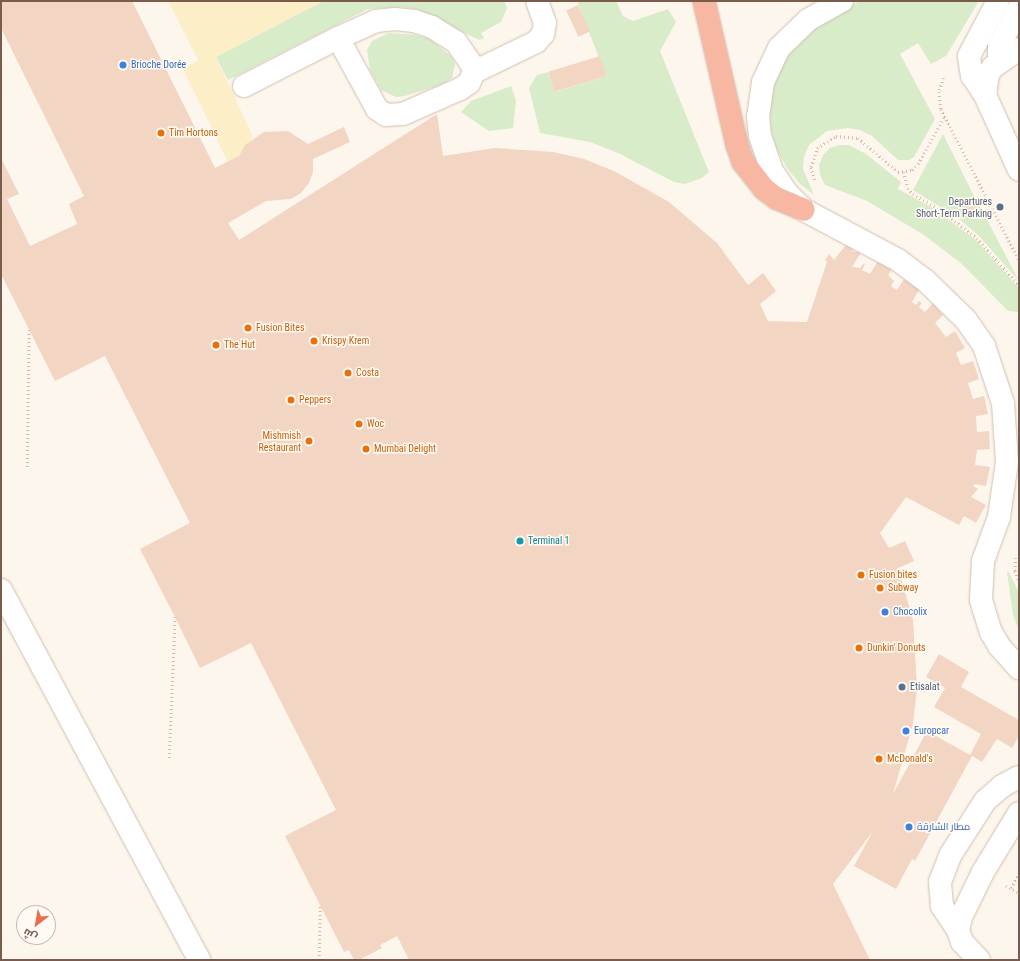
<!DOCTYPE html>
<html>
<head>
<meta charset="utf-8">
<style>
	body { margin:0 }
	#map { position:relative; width:1020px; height:961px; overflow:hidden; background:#fdf6ec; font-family:"Roboto Condensed",Cairo,sans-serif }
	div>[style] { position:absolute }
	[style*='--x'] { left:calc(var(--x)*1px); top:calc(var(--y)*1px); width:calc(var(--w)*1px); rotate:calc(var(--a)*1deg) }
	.green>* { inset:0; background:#d8ecc9 }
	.sand>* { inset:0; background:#fcefc7 }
	.building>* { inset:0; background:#f3d5c3; transform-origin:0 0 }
	.path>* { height:2.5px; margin-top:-1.25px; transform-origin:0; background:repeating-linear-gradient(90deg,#d9b8a5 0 1px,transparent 0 4px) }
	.roads { filter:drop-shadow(0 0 1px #d1beb0) drop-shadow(0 0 1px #d1beb0) }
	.minor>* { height:22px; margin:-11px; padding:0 11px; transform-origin:11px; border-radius:11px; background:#fff }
	.highway>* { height:22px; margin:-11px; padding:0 11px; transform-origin:11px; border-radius:11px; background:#f7b7a3 }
	.dots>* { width:11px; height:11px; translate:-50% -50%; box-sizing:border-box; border:2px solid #fffaf3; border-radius:50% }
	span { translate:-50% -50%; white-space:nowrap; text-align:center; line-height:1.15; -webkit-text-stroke:3px #fffaf3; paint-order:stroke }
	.shop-label { font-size:10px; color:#366cbe }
	.left { translate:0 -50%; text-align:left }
	.food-label { font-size:10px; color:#c56008 }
	.right { translate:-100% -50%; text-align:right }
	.service-label { font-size:10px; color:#4e5e75 }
	.culture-label { font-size:10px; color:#0d838f }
	.frame { position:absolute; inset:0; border:2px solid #7a5c4d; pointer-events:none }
	.north { position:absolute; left:16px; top:905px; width:40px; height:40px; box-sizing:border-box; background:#fffaf3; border:1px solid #cabbb1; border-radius:50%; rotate:211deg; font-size:11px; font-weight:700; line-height:16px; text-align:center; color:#7a5c4d }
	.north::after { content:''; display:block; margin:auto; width:14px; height:18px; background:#e76f51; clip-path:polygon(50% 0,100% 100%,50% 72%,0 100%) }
</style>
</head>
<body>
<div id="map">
	<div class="green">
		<div style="clip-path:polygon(323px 1px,504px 1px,507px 8px,501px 22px,481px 33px,484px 38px,479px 40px,419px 10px,403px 7px,368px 9px,228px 80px,216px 57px)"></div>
		<div style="clip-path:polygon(577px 1px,616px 1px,623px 16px,633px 21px,668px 9px,676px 22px,660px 51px,709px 172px,702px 178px,685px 184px,674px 182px,618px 153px,590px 142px,540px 133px,529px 88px,537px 75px,548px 72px,555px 92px,606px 76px)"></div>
		<div style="clip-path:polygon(860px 1px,979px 1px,946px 56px,931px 64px,918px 43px,900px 54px,935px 119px,914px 157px,909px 160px,898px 160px,872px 136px,860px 130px,848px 128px,827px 131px,809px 145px,804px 157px,803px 169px,814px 195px,800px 184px,787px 168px,777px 150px,771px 130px,769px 92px,782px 58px,815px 24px)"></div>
		<div style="clip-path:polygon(389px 33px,416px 35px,430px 39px,452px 57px,455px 64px,452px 78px,441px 85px,405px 96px,396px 97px,381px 90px,370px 70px,367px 50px,372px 41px)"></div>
		<div style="clip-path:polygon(511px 86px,516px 101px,513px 128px,489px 131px,461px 112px,471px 101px)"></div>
		<div style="clip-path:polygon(943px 134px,976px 200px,965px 206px,972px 220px,984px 214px,1019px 281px,979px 236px,958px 218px,913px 190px)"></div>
		<div style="clip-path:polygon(840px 145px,849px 145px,866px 154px,901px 182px,898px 189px,931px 207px,976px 240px,1019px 288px,1019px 312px,1008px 311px,962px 264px,924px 235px,867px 201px,825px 185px,820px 175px,819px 165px,823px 155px,830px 148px)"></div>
		<div style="clip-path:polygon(1007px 572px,1009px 572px,1019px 593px,1019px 631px,1013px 615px)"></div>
	</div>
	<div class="sand">
		<div style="clip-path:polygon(168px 1px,323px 1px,216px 57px,253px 137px,239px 156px,228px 162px,183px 69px,198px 60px)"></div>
	</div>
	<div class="building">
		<div style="clip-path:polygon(1px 1px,132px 1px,215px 168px,239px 156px,245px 145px,264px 132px,288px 131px,308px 144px,344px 127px,350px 142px,313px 159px,313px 172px,309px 183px,301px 193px,291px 199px,266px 201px,228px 223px,239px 240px,437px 114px,443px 156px,495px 148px,553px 152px,584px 159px,614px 171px,669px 202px,717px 243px,748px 285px,763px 273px,776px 291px,760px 304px,768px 321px,807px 322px,827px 262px,825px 260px,829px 254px,834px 260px,849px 241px,854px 247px,852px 251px,861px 253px,852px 267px,860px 268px,864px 263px,865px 264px,862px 270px,870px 274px,878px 261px,892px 269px,888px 275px,894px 281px,891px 286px,897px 290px,905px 278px,920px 288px,912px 302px,916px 305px,919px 301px,922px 303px,919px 307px,925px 312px,933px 303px,943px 315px,935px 323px,946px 337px,955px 331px,965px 348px,956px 353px,961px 365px,973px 361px,979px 379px,968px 383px,973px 399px,984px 396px,988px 414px,976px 416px,977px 432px,989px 431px,990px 449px,977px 450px,975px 465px,990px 467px,986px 486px,975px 484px,973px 486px,978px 489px,971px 497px,986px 505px,976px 523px,964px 516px,959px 525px,906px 497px,880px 533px,889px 548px,905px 541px,914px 561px,898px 568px,913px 620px,917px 688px,913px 724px,893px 794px,927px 731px,970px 755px,981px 734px,934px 707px,945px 688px,926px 677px,939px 654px,969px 672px,961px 687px,1019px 720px,1019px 736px,1012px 748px,997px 739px,982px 762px,972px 756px,915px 861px,912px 859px,896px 889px,854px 866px,873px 831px,833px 884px,870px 960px,409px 960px,397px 936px,380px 945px,382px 948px,359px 960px,354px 960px,349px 950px,344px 952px,285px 836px,336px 810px,251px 643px,200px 668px,175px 617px,140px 549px,190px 523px,105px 356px,55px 381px,1px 274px,1px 158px,19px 194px,7px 199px,30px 246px,77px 224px,69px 204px,84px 196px,1px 28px)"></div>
		<div style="left:578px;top:5px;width:29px;height:13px;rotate:65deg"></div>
		<div style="left:600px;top:56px;width:21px;height:54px;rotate:73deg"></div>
		<div style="left:976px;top:200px;width:16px;height:13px;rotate:60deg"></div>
	</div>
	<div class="path">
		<div style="--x:944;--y:78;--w:15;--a:110"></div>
		<div style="--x:939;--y:92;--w:17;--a:83"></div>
		<div style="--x:941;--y:109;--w:170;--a:62.7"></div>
		<div style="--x:904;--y:172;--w:16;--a:76"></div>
		<div style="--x:908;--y:188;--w:8;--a:50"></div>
		<div style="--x:913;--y:194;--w:30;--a:30"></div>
		<div style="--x:939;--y:209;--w:48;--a:37.3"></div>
		<div style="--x:977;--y:238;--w:63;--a:48.2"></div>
		<div style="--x:814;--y:180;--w:13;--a:-103"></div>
		<div style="--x:811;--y:167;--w:20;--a:-72"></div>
		<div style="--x:817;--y:148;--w:22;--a:-32"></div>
		<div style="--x:836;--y:136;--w:22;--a:5"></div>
		<div style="--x:858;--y:138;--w:52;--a:40.4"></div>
		<div style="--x:898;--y:172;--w:14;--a:-8"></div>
		<div style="--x:912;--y:170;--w:8;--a:-45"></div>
		<div style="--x:918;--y:164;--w:54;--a:-61"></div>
		<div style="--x:27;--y:467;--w:137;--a:-89.2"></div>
		<div style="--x:1016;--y:558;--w:13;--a:94"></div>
		<div style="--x:1015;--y:571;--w:11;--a:68"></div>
		<div style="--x:169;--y:758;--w:141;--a:-87.6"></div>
		<div style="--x:1006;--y:886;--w:15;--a:28"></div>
		<div style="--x:1011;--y:888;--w:17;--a:-62"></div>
		<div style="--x:319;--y:960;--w:54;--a:-88.9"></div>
	</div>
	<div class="roads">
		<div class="minor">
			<div style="--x:842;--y:1;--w:39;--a:151"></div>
			<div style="--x:808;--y:20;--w:40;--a:136"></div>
			<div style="--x:779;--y:48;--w:38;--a:115"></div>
			<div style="--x:763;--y:82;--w:35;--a:98"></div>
			<div style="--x:758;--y:117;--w:19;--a:84"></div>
			<div style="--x:760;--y:136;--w:37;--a:71"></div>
			<div style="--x:772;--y:171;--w:25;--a:56"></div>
			<div style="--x:786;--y:192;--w:25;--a:45"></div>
			<div style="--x:804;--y:210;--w:106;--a:28"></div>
			<div style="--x:898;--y:260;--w:34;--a:37"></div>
			<div style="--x:925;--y:280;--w:57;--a:44.3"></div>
			<div style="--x:966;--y:320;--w:32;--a:55"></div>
			<div style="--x:984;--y:346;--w:60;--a:71.6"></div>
			<div style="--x:1003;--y:403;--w:59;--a:86.1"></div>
			<div style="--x:1007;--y:462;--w:56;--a:98.3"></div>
			<div style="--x:999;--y:517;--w:47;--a:110"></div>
			<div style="--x:983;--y:561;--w:39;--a:93"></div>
			<div style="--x:981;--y:600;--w:34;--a:73"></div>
			<div style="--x:991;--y:632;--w:16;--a:60"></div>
			<div style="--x:999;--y:646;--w:30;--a:48"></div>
			<div style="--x:395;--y:19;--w:19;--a:6"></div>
			<div style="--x:414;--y:21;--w:19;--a:18"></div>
			<div style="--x:432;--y:27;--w:28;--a:32"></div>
			<div style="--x:456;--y:42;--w:28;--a:55"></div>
			<div style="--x:472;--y:65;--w:7;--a:74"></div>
			<div style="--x:474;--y:72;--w:12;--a:114"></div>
			<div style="--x:469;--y:83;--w:11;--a:146"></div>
			<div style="--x:460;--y:89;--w:62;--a:156.3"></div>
			<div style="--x:403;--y:114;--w:17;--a:177"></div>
			<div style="--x:386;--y:115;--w:11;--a:-146"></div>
			<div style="--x:377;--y:109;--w:81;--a:-118.8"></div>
			<div style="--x:338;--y:38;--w:42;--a:-24.1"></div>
			<div style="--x:376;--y:21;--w:19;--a:-6"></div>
			<div style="--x:1019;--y:49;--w:32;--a:145"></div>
			<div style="--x:993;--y:67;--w:9;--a:126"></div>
			<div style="--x:988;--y:74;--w:21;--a:98"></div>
			<div style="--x:985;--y:95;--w:82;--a:65.6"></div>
			<div style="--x:999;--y:61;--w:15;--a:-90"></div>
			<div style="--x:999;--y:46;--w:43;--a:-62.2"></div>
			<div style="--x:474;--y:72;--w:69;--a:-25.8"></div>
			<div style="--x:536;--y:42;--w:11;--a:-49"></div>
			<div style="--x:543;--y:34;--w:11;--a:-80"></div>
			<div style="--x:545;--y:23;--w:23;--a:-110"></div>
			<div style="--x:244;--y:86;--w:106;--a:-27.1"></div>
			<div style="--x:985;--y:95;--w:23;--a:-124"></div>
			<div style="--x:972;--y:76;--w:20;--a:-99"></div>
			<div style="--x:969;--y:56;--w:62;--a:-62.2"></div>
			<div style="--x:1;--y:590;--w:420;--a:61.8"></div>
			<div style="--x:958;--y:930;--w:29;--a:-124"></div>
			<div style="--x:942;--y:906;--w:24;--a:-95"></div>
			<div style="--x:940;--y:882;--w:30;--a:-69"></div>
			<div style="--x:951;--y:854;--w:63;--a:-57.3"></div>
			<div style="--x:985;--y:801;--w:23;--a:-41"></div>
			<div style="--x:1002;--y:786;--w:19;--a:-28"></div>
			<div style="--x:979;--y:960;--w:25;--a:-133"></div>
			<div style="--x:962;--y:942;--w:13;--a:-108"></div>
			<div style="--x:958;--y:930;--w:13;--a:-77"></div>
			<div style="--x:961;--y:917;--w:50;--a:-63.9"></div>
			<div style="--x:983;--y:872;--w:69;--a:-58.6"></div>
		</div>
		<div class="highway">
			<div style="--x:704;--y:1;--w:148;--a:77.1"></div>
			<div style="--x:737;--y:145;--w:18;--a:71"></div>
			<div style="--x:743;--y:162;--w:34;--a:52"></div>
			<div style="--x:764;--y:189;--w:15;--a:37"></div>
			<div style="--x:776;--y:198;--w:30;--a:23"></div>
		</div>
	</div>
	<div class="dots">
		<div style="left:123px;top:65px;background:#3f7fe0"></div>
		<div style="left:161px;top:133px;background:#e8710a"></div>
		<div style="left:1000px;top:207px;background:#5c6f8a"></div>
		<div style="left:248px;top:328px;background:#e8710a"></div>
		<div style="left:314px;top:341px;background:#e8710a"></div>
		<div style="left:216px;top:345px;background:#e8710a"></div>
		<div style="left:348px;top:373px;background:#e8710a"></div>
		<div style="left:291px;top:400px;background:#e8710a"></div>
		<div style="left:359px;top:424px;background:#e8710a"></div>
		<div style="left:309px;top:441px;background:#e8710a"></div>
		<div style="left:366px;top:449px;background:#e8710a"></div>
		<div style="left:520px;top:541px;background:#0f9aa8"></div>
		<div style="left:861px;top:575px;background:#e8710a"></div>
		<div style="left:880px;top:588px;background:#e8710a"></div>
		<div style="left:885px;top:612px;background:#3f7fe0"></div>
		<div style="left:859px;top:648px;background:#e8710a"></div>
		<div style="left:902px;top:687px;background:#5c6f8a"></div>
		<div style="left:906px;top:731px;background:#3f7fe0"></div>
		<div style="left:879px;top:759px;background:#e8710a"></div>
		<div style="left:909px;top:827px;background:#3f7fe0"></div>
	</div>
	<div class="shop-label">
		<span class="left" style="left:131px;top:65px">Brioche Dorée</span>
		<span class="left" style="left:893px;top:612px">Chocolix</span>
		<span class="left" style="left:914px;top:731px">Europcar</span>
		<span class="left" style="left:917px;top:827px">مطار الشارقة</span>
	</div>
	<div class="food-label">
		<span class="left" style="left:169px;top:133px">Tim Hortons</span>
		<span class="left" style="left:256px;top:328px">Fusion Bites</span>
		<span class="left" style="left:322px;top:341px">Krispy Krem</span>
		<span class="left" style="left:224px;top:345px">The Hut</span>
		<span class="left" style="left:356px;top:373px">Costa</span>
		<span class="left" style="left:299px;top:400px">Peppers</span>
		<span class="left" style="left:367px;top:424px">Woc</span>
		<span class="right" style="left:301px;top:441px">Mishmish<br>Restaurant</span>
		<span class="left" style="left:374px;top:449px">Mumbai Delight</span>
		<span class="left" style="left:869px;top:575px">Fusion bites</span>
		<span class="left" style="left:888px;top:588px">Subway</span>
		<span class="left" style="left:867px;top:648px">Dunkin' Donuts</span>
		<span class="left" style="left:887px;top:759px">McDonald's</span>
	</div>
	<div class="service-label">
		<span class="right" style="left:992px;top:207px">Departures<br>Short-Term Parking</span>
		<span class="left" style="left:910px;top:687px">Etisalat</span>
	</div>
	<div class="culture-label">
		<span class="left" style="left:528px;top:541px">Terminal 1</span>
	</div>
	<div class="frame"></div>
	<div class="north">ش</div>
</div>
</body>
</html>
